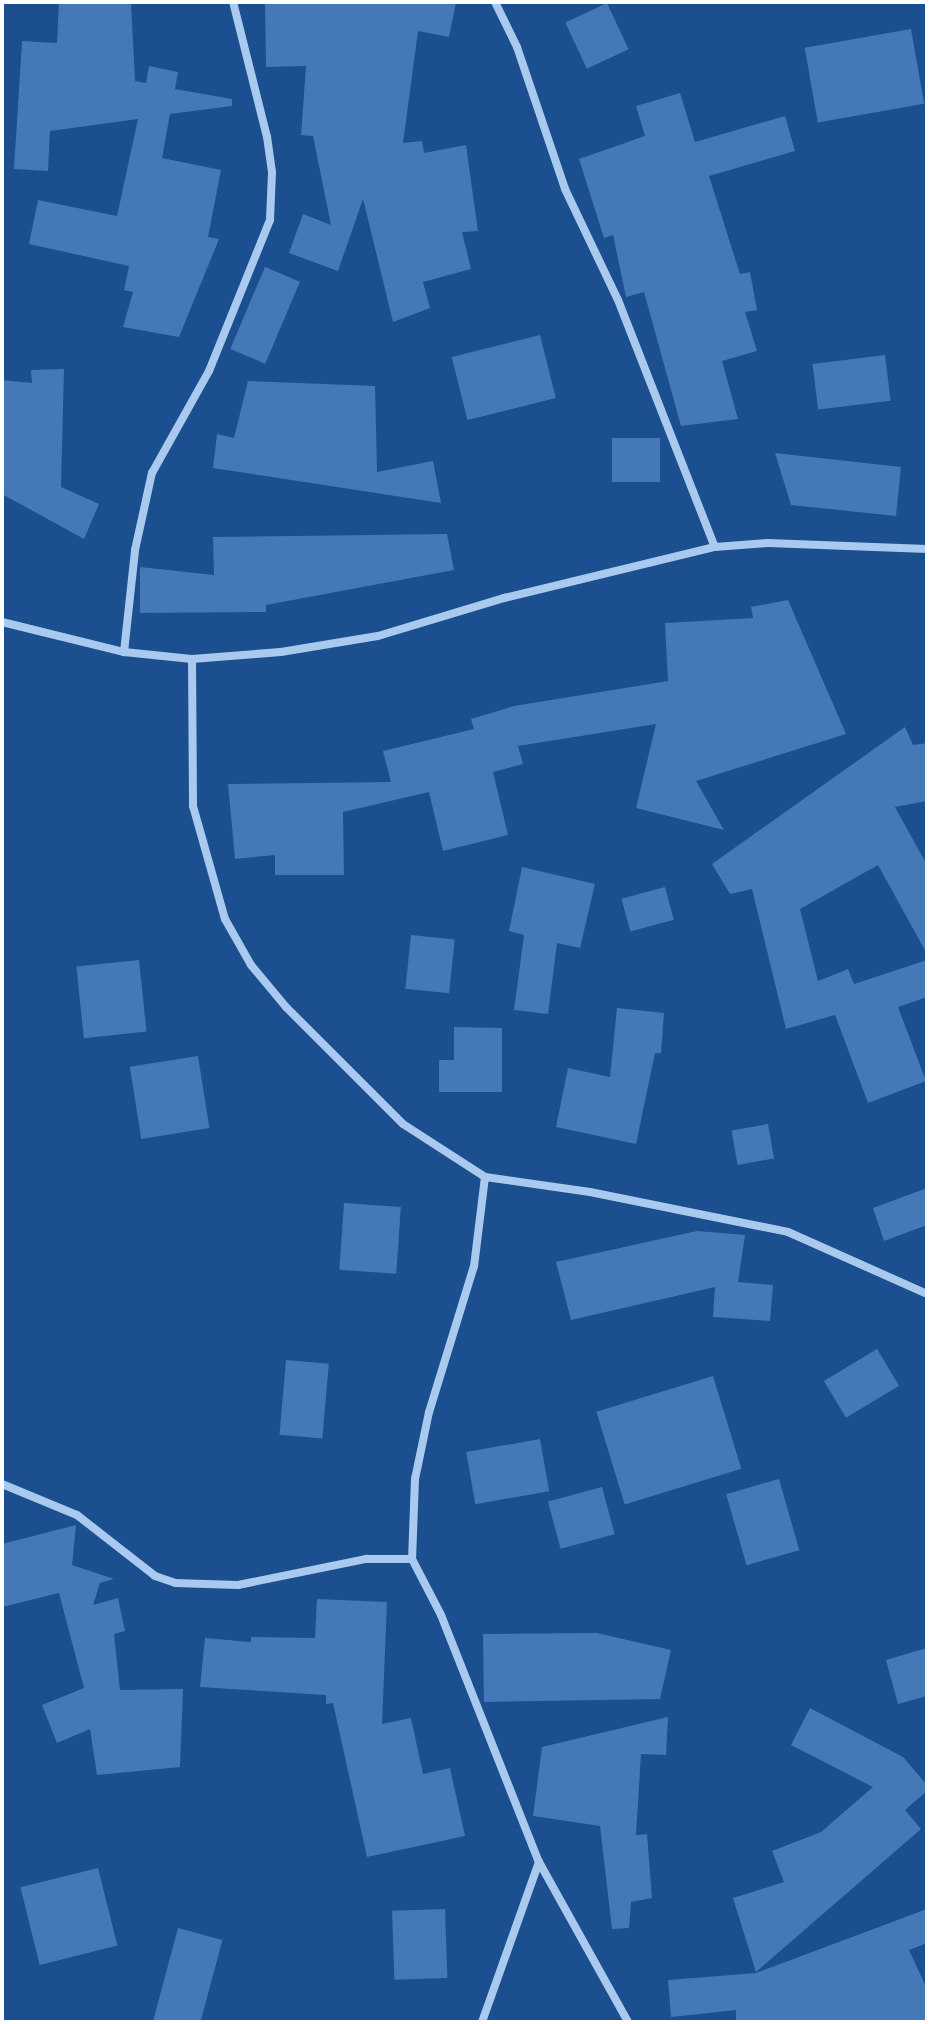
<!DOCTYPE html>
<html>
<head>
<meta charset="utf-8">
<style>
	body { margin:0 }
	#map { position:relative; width:929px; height:2024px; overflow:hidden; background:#1b4f8f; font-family:"PT Sans",sans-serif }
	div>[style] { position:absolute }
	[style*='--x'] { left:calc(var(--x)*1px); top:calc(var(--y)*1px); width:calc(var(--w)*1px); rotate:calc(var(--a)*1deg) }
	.building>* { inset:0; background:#4478b7; transform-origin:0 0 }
	.street>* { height:8px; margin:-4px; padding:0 4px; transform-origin:4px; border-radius:4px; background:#a9c9ee }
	span { translate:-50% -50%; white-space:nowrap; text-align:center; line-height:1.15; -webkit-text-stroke:8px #1b4f8f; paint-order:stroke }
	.frame { position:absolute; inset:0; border:4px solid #fff; pointer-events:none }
</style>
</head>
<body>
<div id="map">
	<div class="building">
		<div style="clip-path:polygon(59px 2px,131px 2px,135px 81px,146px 83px,149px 66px,178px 72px,175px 89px,232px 99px,232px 106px,170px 114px,162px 158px,221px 170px,208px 237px,219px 239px,179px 337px,123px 327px,133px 292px,124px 290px,129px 266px,29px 244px,38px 200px,117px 216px,138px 119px,50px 131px,48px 171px,14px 169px,22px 41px,57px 43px)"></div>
		<div style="clip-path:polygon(265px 2px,456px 2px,449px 37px,418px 31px,403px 143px,422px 141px,424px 153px,466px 145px,478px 231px,462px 232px,471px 269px,423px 282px,430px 308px,393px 322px,363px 199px,338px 271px,289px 253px,303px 214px,331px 225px,313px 136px,301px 135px,306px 66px,266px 67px)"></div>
		<div style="left:607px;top:3px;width:51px;height:46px;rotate:65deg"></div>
		<div style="left:911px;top:29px;width:76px;height:108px;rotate:80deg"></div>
		<div style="clip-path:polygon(680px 93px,695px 142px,785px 116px,795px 151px,709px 176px,740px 274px,750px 272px,757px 310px,745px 312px,757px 351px,722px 361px,738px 419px,681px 426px,644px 292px,626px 297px,613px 235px,604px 238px,579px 159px,645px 136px,636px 106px)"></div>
		<div style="left:265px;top:267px;width:38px;height:89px;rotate:23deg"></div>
		<div style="left:540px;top:335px;width:65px;height:91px;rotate:76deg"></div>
		<div style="left:885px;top:355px;width:46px;height:73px;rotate:83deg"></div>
		<div style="clip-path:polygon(64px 369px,61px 487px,99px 504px,84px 539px,2px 494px,2px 380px,32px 383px,31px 370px)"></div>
		<div style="clip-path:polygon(248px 381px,375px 386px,377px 472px,433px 461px,441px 503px,213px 468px,217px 434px,234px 438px)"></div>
		<div style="left:660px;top:438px;width:44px;height:48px;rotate:90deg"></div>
		<div style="clip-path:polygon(775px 453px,901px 467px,896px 516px,791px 505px)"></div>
		<div style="clip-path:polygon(447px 534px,454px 570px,266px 605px,266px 612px,140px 613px,140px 567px,214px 575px,213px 537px)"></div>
		<div style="clip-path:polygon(788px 600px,846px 734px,696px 781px,724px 830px,636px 808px,656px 724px,518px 746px,523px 764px,493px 772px,508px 835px,443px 851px,429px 792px,343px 812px,344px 875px,275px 875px,275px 855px,235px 859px,228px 784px,391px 782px,383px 751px,474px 729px,471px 719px,514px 706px,668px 681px,665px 623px,753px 618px,751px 607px)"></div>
		<div style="clip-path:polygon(905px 727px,913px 745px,927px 743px,927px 801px,895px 807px,927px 865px,927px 954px,878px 865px,800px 909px,818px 981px,848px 969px,854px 984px,927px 960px,927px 997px,898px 1007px,926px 1081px,868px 1103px,835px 1015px,786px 1029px,752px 889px,730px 894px,712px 864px)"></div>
		<div style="clip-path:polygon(522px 867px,595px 884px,580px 948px,557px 943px,548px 1014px,514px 1010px,524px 935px,509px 931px)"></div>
		<div style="left:665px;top:887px;width:34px;height:45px;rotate:75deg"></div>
		<div style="left:411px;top:935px;width:44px;height:54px;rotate:6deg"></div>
		<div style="left:139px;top:960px;width:72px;height:63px;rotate:84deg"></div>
		<div style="clip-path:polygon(617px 1008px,664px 1013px,661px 1053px,655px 1053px,636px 1144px,556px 1127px,568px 1068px,610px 1077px)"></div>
		<div style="clip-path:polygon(454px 1027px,502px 1028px,502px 1092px,439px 1092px,439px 1060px,454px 1060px)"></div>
		<div style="left:198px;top:1056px;width:73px;height:69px;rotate:81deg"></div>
		<div style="left:768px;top:1124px;width:35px;height:37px;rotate:80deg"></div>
		<div style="clip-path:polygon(927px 1188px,927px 1225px,884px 1241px,873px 1208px)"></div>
		<div style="left:344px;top:1203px;width:57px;height:67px;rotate:4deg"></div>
		<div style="clip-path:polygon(697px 1231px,745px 1235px,738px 1282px,773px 1285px,770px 1321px,713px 1317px,715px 1287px,571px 1320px,556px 1262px)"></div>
		<div style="left:877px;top:1349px;width:43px;height:62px;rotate:59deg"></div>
		<div style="left:286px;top:1360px;width:43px;height:75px;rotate:5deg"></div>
		<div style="left:713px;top:1376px;width:97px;height:122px;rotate:73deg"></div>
		<div style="left:540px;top:1439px;width:53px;height:75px;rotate:80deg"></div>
		<div style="left:779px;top:1479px;width:74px;height:55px;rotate:74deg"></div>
		<div style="left:602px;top:1487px;width:49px;height:56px;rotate:75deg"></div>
		<div style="clip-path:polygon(76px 1525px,72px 1565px,114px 1579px,100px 1583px,93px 1605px,118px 1598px,125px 1631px,114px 1634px,120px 1690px,183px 1689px,180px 1767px,97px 1775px,90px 1729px,57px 1743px,42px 1705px,84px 1688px,59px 1593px,2px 1607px,2px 1544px)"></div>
		<div style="clip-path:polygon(317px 1599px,387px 1602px,382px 1724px,411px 1718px,423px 1774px,450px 1768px,465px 1836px,367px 1857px,333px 1703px,326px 1704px,326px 1695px,200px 1687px,205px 1638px,251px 1642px,251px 1637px,315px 1638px)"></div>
		<div style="clip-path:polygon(597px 1633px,671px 1650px,660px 1699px,484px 1702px,483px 1634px)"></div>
		<div style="clip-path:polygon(927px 1648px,927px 1696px,898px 1704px,886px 1660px)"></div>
		<div style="clip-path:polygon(810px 1708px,903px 1757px,927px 1785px,927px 1791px,905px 1810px,921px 1829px,756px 1972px,733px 1898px,784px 1882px,772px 1851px,821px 1832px,873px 1787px,791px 1745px)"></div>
		<div style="clip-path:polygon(668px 1717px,666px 1755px,641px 1754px,636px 1835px,647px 1834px,652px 1898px,631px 1902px,629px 1928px,612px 1929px,600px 1826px,533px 1816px,542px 1747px)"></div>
		<div style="left:98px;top:1868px;width:80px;height:80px;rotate:76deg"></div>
		<div style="left:445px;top:1909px;width:69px;height:53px;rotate:88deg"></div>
		<div style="clip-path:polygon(927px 1909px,927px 1943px,909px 1950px,927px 1989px,927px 2022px,736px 2022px,736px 2010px,671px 2017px,668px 1980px,756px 1973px)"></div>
		<div style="left:178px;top:1928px;width:46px;height:98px;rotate:15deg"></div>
	</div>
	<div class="street">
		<div style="--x:495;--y:2;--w:50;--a:63.9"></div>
		<div style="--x:517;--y:47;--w:150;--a:71.3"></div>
		<div style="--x:565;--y:189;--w:123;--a:64.5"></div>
		<div style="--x:618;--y:300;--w:265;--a:68.6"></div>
		<div style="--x:2;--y:622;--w:126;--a:13.8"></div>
		<div style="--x:124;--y:652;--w:68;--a:5.9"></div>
		<div style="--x:192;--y:659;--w:89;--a:-4.5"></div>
		<div style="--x:281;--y:652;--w:98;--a:-9.4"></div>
		<div style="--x:378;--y:636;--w:132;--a:-16.8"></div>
		<div style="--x:504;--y:598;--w:217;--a:-13.6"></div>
		<div style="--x:715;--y:547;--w:53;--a:-4.3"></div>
		<div style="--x:768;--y:543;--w:159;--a:2.2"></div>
		<div style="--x:124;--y:652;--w:103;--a:-83.8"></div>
		<div style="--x:135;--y:550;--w:79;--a:-77.6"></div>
		<div style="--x:152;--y:473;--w:117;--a:-60.8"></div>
		<div style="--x:209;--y:371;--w:163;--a:-68"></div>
		<div style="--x:270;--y:220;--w:48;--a:-87.6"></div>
		<div style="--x:272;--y:172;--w:35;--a:-98"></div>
		<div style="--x:267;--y:137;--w:139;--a:-104.1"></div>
		<div style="--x:192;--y:659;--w:147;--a:89.6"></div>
		<div style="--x:193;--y:806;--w:117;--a:74.2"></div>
		<div style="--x:225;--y:919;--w:53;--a:60.5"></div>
		<div style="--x:251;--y:965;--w:55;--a:50.2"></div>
		<div style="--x:286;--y:1007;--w:165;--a:45"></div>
		<div style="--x:403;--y:1124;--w:98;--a:32.9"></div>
		<div style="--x:485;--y:1177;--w:106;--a:8.1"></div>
		<div style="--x:590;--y:1192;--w:202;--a:11.4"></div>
		<div style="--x:788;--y:1232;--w:152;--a:24"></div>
		<div style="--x:485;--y:1177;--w:90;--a:97"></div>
		<div style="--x:474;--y:1266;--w:153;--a:107.1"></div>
		<div style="--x:429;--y:1412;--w:68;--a:101.8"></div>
		<div style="--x:415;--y:1479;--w:80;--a:92.1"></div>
		<div style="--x:412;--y:1559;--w:63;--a:62.6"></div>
		<div style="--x:441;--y:1615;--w:266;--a:68.4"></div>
		<div style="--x:539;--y:1862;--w:183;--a:60.9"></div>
		<div style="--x:2;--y:1484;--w:81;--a:22.5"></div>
		<div style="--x:77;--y:1515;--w:99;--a:38"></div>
		<div style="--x:155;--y:1576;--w:21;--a:19"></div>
		<div style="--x:175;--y:1583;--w:63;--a:1.8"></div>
		<div style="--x:238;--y:1585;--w:131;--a:-11.5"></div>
		<div style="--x:366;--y:1559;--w:46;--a:0"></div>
		<div style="--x:482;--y:2022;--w:170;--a:-70.4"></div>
	</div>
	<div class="frame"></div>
</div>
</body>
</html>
